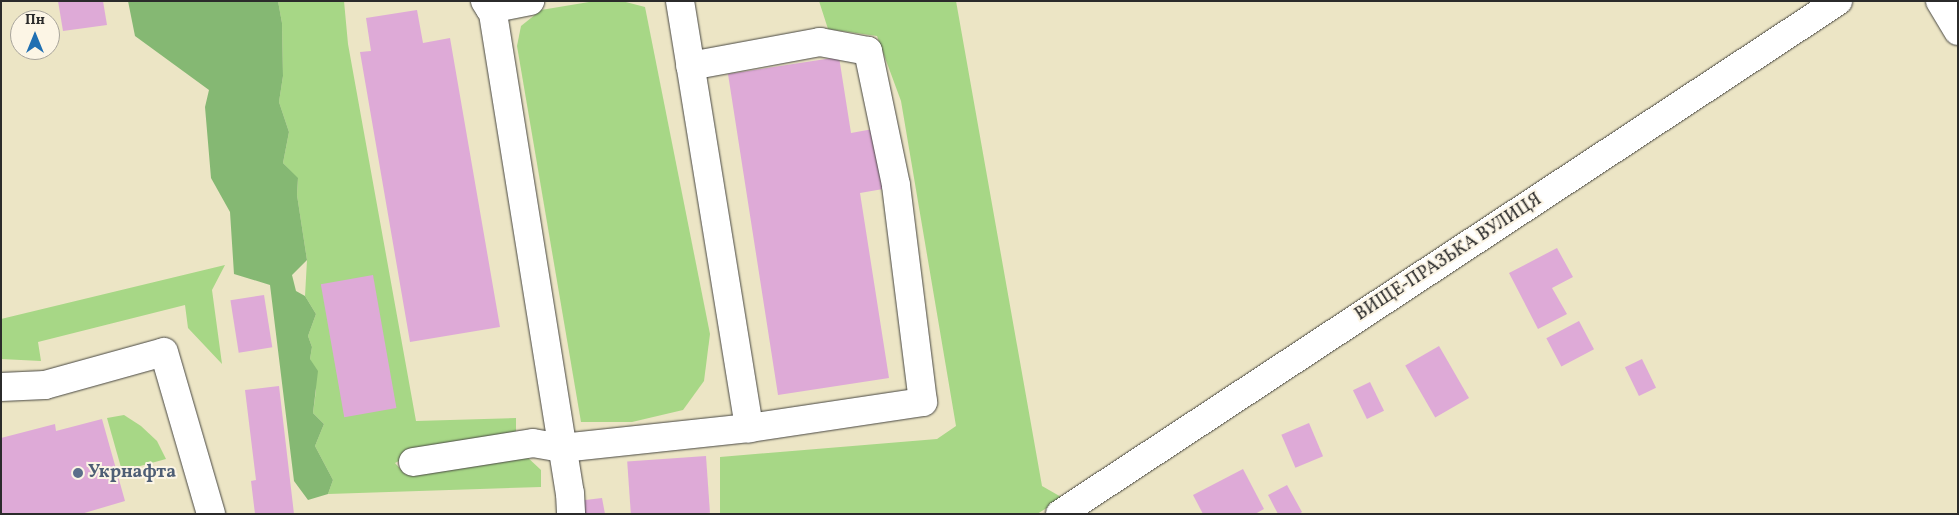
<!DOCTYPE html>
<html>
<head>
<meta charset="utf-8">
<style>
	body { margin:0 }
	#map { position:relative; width:1959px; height:515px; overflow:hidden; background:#ece5c5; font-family:Vollkorn,serif }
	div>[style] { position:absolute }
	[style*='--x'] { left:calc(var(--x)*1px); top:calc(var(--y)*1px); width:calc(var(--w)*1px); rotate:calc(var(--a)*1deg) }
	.green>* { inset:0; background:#a7d786 }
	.forest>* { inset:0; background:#85b873 }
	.building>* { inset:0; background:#deaad7; transform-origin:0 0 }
	.roads { filter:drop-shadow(0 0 1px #484742) drop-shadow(0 0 1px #484742) }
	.minor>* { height:28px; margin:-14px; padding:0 14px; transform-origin:14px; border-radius:14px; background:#fff }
	.dots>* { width:14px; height:14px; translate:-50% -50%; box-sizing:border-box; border:2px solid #fcf5e5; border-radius:50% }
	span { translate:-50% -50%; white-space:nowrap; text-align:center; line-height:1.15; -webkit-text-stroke:4px #fcf5e5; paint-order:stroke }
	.street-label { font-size:18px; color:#2b2b2b }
	.service-label { font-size:18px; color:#4e5e75; font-weight:700 }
	.left { translate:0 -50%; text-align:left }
	.frame { position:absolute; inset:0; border:2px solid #2b2b2b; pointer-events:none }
	.north { position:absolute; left:10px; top:10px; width:50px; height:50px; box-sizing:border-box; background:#fcf5e5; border:1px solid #a8a49b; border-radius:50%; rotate:0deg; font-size:14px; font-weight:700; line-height:20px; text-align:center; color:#2b2b2b }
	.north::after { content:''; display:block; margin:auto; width:18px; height:22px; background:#1f6fb2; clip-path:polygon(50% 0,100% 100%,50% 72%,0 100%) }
</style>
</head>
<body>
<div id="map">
	<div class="green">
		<div style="clip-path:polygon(278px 1px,344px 1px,348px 44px,416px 421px,516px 418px,516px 434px,422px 449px,395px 463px,406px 475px,525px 455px,541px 470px,541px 487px,328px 494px,333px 480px,315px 446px,324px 424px,313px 413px,316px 390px,310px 359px,312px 347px,308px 336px,316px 314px,305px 296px,307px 260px,297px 195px,298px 179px,283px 163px,289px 132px,279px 102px,283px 76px,282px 23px)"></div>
		<div style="clip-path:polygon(595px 1px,622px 1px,645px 7px,710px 334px,704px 381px,683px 410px,632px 422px,581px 422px,517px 46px,521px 26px,541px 10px)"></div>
		<div style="clip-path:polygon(819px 1px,956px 1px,1042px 486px,1063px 498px,1037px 514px,720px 514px,720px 457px,937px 439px,956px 426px,901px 101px,877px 36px,828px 29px)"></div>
		<div style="clip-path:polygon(225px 265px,212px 290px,222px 364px,188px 328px,185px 305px,38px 342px,41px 361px,1px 359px,1px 319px)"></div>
		<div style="clip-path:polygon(124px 415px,141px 426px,157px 441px,166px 459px,122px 471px,107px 418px)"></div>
	</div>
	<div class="forest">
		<div style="clip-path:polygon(128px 1px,278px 1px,282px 23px,283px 76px,279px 102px,289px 132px,283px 163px,298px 178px,297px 195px,307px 260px,292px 275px,296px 291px,305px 296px,316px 314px,308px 336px,312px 347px,310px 359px,318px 371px,313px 413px,324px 424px,315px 446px,333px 480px,328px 494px,308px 500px,294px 481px,270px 285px,234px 274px,230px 212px,211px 178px,205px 107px,209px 90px,135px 36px)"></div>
	</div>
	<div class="building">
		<div style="clip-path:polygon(58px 1px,103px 1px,107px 25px,63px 31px)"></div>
		<div style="clip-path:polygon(417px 10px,423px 43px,450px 38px,500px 327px,410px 342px,360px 52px,371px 51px,366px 18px)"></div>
		<div style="clip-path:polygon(839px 57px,851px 133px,873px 129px,883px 189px,860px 193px,889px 378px,778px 395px,728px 74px)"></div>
		<div style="clip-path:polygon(1557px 248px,1573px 277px,1552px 288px,1567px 314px,1538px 329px,1509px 273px)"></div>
		<div style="left:373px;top:275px;width:135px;height:53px;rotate:80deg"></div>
		<div style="left:264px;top:295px;width:53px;height:34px;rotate:81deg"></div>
		<div style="left:1579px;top:321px;width:32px;height:37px;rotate:62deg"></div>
		<div style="left:1439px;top:346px;width:60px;height:39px;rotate:60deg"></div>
		<div style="left:1642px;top:359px;width:32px;height:19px;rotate:64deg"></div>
		<div style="left:1370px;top:382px;width:32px;height:19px;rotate:64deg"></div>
		<div style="clip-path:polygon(279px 386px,294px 514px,255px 514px,251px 481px,256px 480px,245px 390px)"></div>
		<div style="clip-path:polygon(102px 419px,125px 501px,81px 514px,1px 514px,1px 438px,55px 424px,56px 431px)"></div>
		<div style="left:1309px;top:423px;width:36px;height:30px;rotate:67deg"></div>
		<div style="left:706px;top:456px;width:57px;height:79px;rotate:86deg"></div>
		<div style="clip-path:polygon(1243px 469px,1264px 509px,1255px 514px,1203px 514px,1193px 495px)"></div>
		<div style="clip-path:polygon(1287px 485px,1302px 512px,1299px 514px,1278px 514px,1268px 495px)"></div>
		<div style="clip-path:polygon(602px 498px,605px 514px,579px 514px,577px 501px)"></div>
	</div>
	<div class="roads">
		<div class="minor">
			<div style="--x:485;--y:1;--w:9;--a:58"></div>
			<div style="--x:490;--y:9;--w:41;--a:-11.3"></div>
			<div style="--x:491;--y:1;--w:498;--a:80.9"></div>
			<div style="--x:570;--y:493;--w:21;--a:87"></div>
			<div style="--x:680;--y:1;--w:433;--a:80.8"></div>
			<div style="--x:749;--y:428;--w:176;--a:-8.5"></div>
			<div style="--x:923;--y:402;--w:219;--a:-97.1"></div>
			<div style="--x:896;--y:185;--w:137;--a:-101.8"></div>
			<div style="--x:868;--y:51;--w:49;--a:-169.4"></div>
			<div style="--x:820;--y:42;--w:132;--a:169.5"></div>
			<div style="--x:1940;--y:1;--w:35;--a:59"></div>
			<div style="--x:1;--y:387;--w:44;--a:-2.6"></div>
			<div style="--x:45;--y:385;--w:123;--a:-15.5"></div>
			<div style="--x:164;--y:352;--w:169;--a:73.8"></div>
			<div style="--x:413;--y:462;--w:121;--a:-9"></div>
			<div style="--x:533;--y:443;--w:29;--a:10"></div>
			<div style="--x:562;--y:448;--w:188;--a:-6.1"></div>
			<div style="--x:1060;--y:514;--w:932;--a:-33.4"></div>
		</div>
	</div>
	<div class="dots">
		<div style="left:78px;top:473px;background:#5c6f8a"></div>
	</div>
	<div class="street-label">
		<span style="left:1449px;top:258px;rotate:-33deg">ВИЩЕ-ПРАЗЬКА ВУЛИЦЯ</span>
	</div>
	<div class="service-label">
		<span class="left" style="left:88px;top:473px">Укрнафта</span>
	</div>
	<div class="frame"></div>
	<div class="north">Пн</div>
</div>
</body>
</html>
